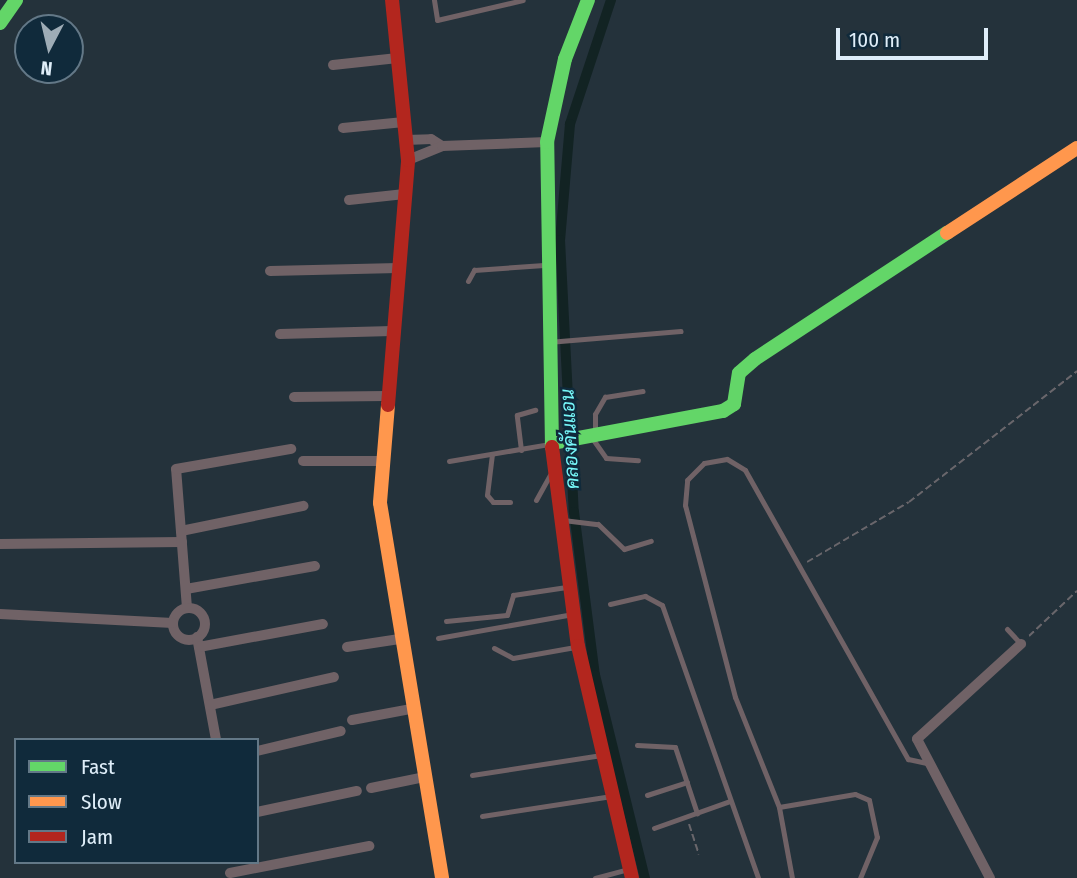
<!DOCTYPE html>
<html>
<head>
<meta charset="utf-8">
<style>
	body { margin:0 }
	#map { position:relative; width:1077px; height:878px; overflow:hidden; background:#24323b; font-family:"Fira Sans Condensed",Sarabun,sans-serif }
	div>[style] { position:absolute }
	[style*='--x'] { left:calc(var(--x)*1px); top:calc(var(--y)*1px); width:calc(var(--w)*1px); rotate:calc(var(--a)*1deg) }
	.canal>* { height:10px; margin:-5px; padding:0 5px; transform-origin:5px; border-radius:5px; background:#122323 }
	.path>* { height:2px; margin-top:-1px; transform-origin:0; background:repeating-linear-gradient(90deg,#69666b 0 7px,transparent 0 10.5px) }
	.lane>* { height:5px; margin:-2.5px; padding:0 2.5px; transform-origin:2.5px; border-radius:2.5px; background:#706266 }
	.street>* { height:10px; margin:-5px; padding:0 5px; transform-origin:5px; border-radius:5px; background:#706266 }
	.street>.ring { margin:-5px; padding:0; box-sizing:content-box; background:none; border:10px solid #706266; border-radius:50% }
	.fast>* { height:14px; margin:-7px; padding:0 7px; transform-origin:7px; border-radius:7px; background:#63d668 }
	.slow>* { height:14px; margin:-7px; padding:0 7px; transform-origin:7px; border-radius:7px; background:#ff974d }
	.jam>* { height:14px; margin:-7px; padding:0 7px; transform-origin:7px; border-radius:7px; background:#b3261e }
	span { translate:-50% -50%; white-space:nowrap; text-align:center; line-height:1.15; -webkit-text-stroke:5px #102a3b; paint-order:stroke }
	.water-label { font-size:19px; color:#76f7f9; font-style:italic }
	.legend { position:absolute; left:14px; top:738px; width:245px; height:126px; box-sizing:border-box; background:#102a3b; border:2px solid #637887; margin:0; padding:9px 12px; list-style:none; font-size:21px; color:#dfeef9 }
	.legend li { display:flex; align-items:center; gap:14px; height:35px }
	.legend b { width:35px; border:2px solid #637887 }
	.north { position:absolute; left:14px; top:14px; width:70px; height:70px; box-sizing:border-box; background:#102a3b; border:2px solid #637887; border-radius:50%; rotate:187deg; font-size:19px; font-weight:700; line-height:28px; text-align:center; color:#dfeef9 }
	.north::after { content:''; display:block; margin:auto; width:24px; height:32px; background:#9eacb6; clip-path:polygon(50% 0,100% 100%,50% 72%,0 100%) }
	.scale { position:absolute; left:836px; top:28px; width:152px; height:32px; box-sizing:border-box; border:4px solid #dfeef9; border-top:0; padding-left:9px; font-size:21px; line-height:24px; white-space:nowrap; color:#dfeef9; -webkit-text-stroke:5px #102a3b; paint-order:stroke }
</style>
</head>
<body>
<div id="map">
	<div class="canal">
		<div style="--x:611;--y:0;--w:131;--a:108.3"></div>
		<div style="--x:570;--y:124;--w:116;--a:94.9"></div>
		<div style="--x:560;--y:240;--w:272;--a:87.1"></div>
		<div style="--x:574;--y:512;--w:164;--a:82.7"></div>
		<div style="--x:595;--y:675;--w:209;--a:76.2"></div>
	</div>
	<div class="path">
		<div style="--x:807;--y:562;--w:118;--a:-30.5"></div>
		<div style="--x:909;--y:502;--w:213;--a:-37.9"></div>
		<div style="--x:1029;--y:636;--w:66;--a:-43.2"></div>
		<div style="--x:689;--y:824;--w:32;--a:72"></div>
	</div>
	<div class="lane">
		<div style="--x:434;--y:0;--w:20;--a:81"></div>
		<div style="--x:437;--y:20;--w:88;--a:-13.1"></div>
		<div style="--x:468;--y:281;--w:13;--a:-61"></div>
		<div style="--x:474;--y:270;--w:70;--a:-4.1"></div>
		<div style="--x:548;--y:342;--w:133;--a:-4.7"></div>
		<div style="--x:595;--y:433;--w:19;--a:-90"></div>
		<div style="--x:595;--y:414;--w:20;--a:-60"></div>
		<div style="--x:605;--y:397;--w:38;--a:-9"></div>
		<div style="--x:592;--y:438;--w:24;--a:55"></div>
		<div style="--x:606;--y:458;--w:32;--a:4"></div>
		<div style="--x:521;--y:450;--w:35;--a:-97"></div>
		<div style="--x:517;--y:415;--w:19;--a:-16"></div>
		<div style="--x:492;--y:454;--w:41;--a:97"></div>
		<div style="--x:487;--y:495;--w:9;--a:49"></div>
		<div style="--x:493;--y:502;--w:17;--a:0"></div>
		<div style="--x:449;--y:461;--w:101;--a:-9.6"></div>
		<div style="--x:536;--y:500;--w:29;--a:-61"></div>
		<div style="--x:563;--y:520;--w:35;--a:7"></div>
		<div style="--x:598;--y:524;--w:36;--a:44"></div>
		<div style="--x:624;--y:549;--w:28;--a:-17"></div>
		<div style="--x:610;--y:604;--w:36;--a:-13"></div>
		<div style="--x:645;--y:596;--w:19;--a:28"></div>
		<div style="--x:662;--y:605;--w:289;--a:70.6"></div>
		<div style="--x:446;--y:621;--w:61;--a:-5.6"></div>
		<div style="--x:507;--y:615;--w:21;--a:-73"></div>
		<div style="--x:513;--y:595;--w:54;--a:-8.6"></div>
		<div style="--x:1007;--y:629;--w:21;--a:47"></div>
		<div style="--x:438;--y:638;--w:137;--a:-10.1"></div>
		<div style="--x:494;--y:648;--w:21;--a:28"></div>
		<div style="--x:513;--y:658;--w:63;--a:-10.1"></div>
		<div style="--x:637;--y:745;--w:38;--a:3"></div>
		<div style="--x:675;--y:747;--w:70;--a:71.6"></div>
		<div style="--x:472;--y:775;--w:131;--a:-8.8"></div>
		<div style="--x:647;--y:795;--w:42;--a:-18"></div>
		<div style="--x:779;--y:807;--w:77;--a:-9.7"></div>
		<div style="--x:855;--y:794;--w:15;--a:23"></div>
		<div style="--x:869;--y:800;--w:38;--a:78"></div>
		<div style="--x:877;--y:837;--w:44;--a:112.5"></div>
		<div style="--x:482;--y:816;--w:131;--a:-8.8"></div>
		<div style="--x:654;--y:828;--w:81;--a:-19.6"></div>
		<div style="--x:595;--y:878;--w:35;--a:-15"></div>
		<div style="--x:792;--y:878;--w:72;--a:-100.4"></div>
		<div style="--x:779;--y:807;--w:118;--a:-111.8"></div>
		<div style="--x:735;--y:697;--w:198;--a:-104.6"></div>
		<div style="--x:685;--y:505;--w:25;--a:-85"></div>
		<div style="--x:687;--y:480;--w:24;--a:-45"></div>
		<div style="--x:704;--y:463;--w:23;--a:-10"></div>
		<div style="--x:727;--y:459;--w:21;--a:31"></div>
		<div style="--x:745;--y:470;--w:332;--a:60.6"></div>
		<div style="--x:908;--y:759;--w:19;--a:12"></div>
	</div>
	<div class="street">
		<div style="--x:333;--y:65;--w:65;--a:-6.1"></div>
		<div style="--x:343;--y:128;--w:61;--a:-5.6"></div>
		<div style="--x:406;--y:140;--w:25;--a:-2"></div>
		<div style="--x:431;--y:139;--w:13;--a:32"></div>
		<div style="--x:408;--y:160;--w:37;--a:-22"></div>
		<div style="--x:442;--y:146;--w:105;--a:-2.2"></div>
		<div style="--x:349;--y:200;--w:56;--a:-6.1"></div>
		<div style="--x:270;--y:271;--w:128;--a:-1.3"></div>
		<div style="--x:280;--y:334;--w:112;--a:-1.5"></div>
		<div style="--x:294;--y:397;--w:92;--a:-0.6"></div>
		<div style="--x:303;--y:461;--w:76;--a:0"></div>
		<div style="--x:181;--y:531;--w:125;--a:-11.6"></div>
		<div style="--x:0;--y:544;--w:182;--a:-0.6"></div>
		<div style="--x:186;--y:589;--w:131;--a:-10.1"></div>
		<div style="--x:187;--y:608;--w:139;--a:-94.5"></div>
		<div style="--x:176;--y:469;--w:117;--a:-9.9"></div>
		<div class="ring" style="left:173px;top:608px;width:22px;height:22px"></div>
		<div style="--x:0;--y:614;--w:173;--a:3"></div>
		<div style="--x:197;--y:637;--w:105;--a:79.5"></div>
		<div style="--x:199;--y:647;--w:126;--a:-10.5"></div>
		<div style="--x:347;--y:647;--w:53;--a:-8.7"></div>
		<div style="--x:210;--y:705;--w:127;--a:-12.7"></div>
		<div style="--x:352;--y:720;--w:59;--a:-10.7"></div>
		<div style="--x:257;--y:751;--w:86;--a:-13.4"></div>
		<div style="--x:371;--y:788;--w:54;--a:-11.7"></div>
		<div style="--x:257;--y:812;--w:102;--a:-11.9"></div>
		<div style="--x:230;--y:873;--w:142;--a:-11"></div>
		<div style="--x:990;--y:878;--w:157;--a:-117.7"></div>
		<div style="--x:917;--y:739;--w:141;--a:-42.4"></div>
	</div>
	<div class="fast">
		<div style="--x:0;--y:23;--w:28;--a:-55"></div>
		<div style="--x:552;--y:443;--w:174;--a:-10.6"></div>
		<div style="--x:723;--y:411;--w:13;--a:-32"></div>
		<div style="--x:734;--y:404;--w:31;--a:-81"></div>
		<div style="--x:739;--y:373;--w:21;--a:-41"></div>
		<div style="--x:755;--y:359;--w:230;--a:-33.3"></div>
		<div style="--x:552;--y:447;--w:305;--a:-90.9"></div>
		<div style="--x:547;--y:142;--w:85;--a:-77.8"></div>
		<div style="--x:565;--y:59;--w:63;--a:-68.7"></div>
	</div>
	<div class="slow">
		<div style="--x:947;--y:233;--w:155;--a:-33.2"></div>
		<div style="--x:388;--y:405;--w:98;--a:94.7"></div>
		<div style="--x:380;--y:503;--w:380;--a:80.6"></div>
	</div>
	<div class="jam">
		<div style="--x:388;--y:405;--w:246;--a:-85.3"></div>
		<div style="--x:408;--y:160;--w:161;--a:-95.7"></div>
		<div style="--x:552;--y:447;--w:201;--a:82.6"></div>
		<div style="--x:578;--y:646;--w:238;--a:76.9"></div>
	</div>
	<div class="water-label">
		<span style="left:570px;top:439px;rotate:-93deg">คลองคันแอน</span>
	</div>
	<ul class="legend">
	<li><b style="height:9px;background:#63d668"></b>Fast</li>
	<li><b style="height:9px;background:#ff974d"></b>Slow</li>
	<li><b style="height:9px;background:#b3261e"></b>Jam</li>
	</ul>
	<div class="north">N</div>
	<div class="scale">100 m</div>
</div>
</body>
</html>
